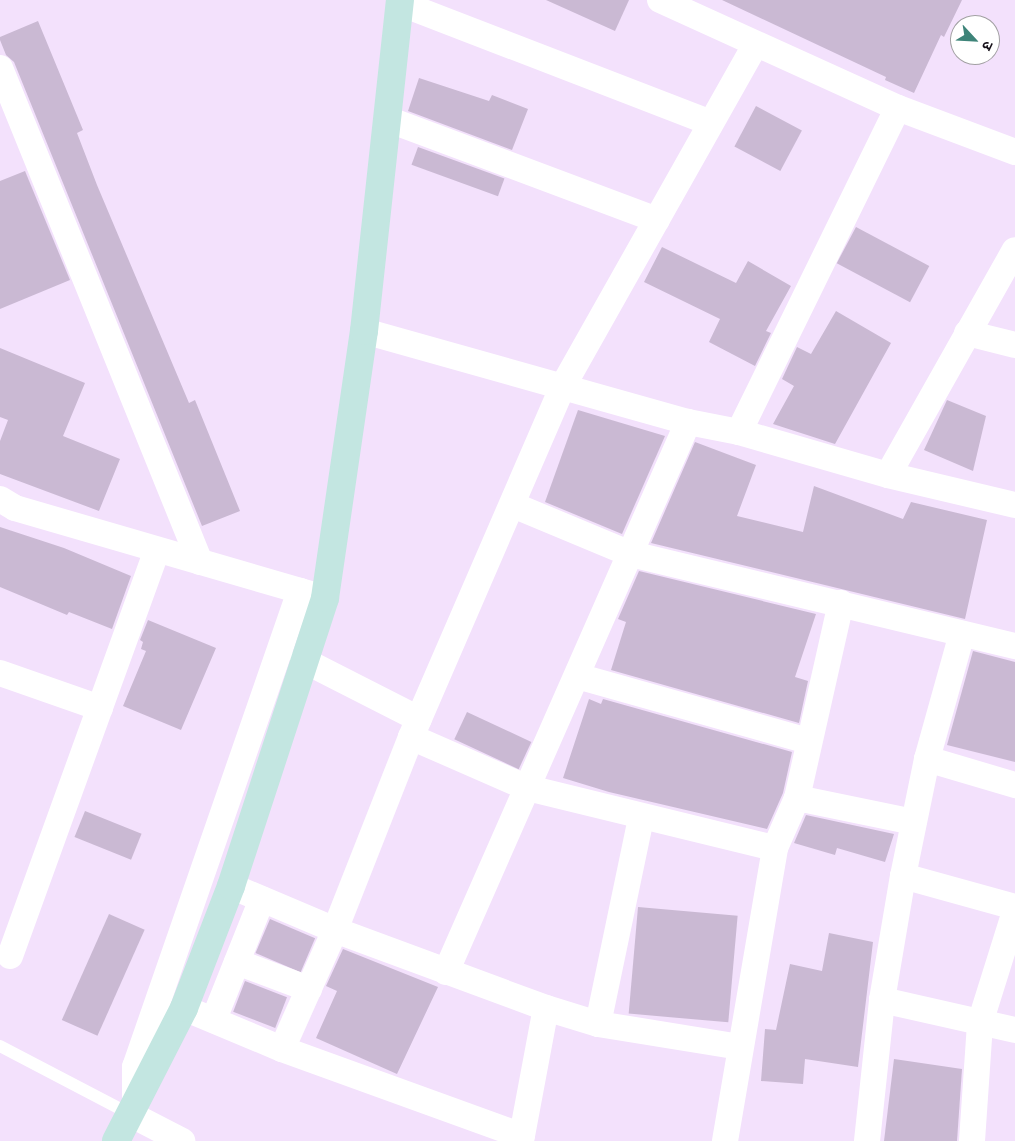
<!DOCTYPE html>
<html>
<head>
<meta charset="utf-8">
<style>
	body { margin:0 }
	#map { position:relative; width:1015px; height:1141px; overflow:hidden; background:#f3e1fc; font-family:"Noto Serif","Noto Sans Devanagari",serif }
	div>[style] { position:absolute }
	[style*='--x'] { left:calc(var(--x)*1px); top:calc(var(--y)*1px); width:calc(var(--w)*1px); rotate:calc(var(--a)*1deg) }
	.building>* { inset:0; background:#cab9d3; transform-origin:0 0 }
	.lane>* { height:12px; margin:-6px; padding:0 6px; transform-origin:6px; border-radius:6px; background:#fff }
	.street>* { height:26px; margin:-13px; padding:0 13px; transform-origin:13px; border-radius:13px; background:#fff }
	.secondary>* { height:28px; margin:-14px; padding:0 14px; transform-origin:14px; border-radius:14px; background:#c3e6e1 }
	span { translate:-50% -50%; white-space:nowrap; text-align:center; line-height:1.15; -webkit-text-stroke:4px #fff; paint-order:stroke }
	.north { position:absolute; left:950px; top:15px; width:50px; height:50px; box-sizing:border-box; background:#fff; border:1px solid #a2a0a3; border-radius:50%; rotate:115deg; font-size:14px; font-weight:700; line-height:20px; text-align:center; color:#17111a }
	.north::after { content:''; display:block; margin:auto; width:18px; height:22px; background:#3e8479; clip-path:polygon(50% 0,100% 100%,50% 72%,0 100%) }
</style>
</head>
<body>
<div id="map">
	<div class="building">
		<div style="clip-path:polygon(546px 0,629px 0,615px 31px)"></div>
		<div style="clip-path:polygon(722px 0,962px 0,944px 37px,941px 35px,914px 93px,885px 80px,886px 77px)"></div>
		<div style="clip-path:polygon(38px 21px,83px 130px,77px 133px,97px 185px,189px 403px,195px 400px,240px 511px,202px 526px,14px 62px,6px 55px,0 40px,0 37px)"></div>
		<div style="clip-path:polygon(419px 78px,489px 101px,492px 95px,528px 109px,512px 150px,408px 111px)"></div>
		<div style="left:756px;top:106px;width:52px;height:46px;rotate:28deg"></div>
		<div style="left:418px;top:147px;width:92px;height:19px;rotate:20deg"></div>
		<div style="clip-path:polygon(25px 171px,70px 280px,0 309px,0 181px)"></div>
		<div style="left:856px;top:227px;width:83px;height:41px;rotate:28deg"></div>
		<div style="clip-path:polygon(662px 247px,736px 283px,748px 261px,791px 286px,766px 331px,771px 333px,755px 366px,709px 342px,720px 319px,644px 282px)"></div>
		<div style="clip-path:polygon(836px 311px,891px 343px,835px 444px,773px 424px,794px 386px,782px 379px,797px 347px,811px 354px)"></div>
		<div style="clip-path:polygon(0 348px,85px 383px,63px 436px,120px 459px,99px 511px,0 474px,0 441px,8px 420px,0 417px)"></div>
		<div style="clip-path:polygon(947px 400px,986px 416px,973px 471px,924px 450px)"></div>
		<div style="clip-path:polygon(578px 410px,665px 436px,622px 534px,545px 502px)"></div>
		<div style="clip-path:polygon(695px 442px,756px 465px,737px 516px,803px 532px,814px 486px,903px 519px,911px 502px,987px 520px,965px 619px,651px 543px)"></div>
		<div style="clip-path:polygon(0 527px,64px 548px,131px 576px,112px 629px,69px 612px,67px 615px,0 587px)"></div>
		<div style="clip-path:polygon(639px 571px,816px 614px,795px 677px,808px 681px,799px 723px,611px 670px,626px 622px,618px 619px)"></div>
		<div style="clip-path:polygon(148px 620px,216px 648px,181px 730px,123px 706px,146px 651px,141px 649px,143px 642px,140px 640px)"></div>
		<div style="clip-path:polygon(973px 651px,1015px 662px,1015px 762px,947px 745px)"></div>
		<div style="clip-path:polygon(589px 699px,601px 704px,603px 699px,792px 752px,783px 793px,767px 829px,609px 792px,563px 778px)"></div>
		<div style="left:467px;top:712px;width:71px;height:30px;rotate:25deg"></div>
		<div style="left:85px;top:811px;width:61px;height:28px;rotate:22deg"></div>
		<div style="clip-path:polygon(806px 815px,894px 834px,885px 862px,837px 848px,835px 855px,794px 843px)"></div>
		<div style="left:638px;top:907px;width:100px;height:107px;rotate:5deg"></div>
		<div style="left:109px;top:914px;width:39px;height:116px;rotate:24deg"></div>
		<div style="left:270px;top:919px;width:49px;height:37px;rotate:23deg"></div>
		<div style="clip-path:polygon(829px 933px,873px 942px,858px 1067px,805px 1059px,803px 1084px,761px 1081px,765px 1029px,776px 1030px,790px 964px,822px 971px)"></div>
		<div style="clip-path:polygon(343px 949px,438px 987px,397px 1074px,316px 1038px,337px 991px,326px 986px)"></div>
		<div style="left:245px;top:981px;width:45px;height:33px;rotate:21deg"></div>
		<div style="clip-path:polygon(894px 1059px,962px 1069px,957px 1141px,884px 1141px)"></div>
	</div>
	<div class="lane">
		<div style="--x:0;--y:1046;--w:147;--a:27.6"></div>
	</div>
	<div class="street">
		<div style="--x:660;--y:0;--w:261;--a:24.4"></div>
		<div style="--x:898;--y:108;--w:125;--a:20.6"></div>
		<div style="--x:400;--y:3;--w:333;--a:21.1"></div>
		<div style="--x:0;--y:68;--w:533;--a:67.96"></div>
		<div style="--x:387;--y:119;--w:288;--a:20.5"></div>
		<div style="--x:364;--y:331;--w:337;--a:15.7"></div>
		<div style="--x:688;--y:422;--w:52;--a:11.1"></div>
		<div style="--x:739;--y:432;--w:155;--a:16.1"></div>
		<div style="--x:888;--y:475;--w:130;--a:13.3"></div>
		<div style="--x:967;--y:333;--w:49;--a:14"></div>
		<div style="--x:739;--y:432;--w:361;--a:-63.9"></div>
		<div style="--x:888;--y:475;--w:258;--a:-60.6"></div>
		<div style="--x:0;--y:499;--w:17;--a:31"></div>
		<div style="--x:15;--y:508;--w:315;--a:16.2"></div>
		<div style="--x:513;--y:505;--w:128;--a:22.6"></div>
		<div style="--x:631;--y:554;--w:395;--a:13.5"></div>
		<div style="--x:303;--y:660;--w:130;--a:27"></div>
		<div style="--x:0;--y:673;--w:106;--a:19.3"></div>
		<div style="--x:577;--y:676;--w:240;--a:15.7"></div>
		<div style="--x:411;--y:737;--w:128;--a:23.6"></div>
		<div style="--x:528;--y:788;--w:254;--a:13.7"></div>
		<div style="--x:927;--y:759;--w:92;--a:16.5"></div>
		<div style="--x:797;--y:798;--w:119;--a:11.6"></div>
		<div style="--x:903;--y:876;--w:116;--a:15.5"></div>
		<div style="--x:231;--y:886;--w:113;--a:22.9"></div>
		<div style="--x:335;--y:930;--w:225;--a:20.3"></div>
		<div style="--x:546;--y:1008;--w:54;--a:17.1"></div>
		<div style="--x:598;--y:1024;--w:144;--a:9.2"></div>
		<div style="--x:10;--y:956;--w:432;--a:-70.1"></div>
		<div style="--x:237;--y:962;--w:77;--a:20.6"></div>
		<div style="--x:446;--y:972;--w:601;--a:-66.25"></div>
		<div style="--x:882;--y:1000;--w:136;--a:12.7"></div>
		<div style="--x:184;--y:1008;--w:106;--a:22.7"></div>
		<div style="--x:282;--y:1049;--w:255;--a:19.9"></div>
		<div style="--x:214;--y:1019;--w:129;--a:-68.2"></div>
		<div style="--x:598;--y:1024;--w:210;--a:-78.2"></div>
		<div style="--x:282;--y:1049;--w:130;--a:-66"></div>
		<div style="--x:335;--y:930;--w:207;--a:-68.5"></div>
		<div style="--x:411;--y:737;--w:382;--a:-66.6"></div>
		<div style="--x:563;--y:386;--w:391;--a:-60.6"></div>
		<div style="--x:135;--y:1103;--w:36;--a:-90"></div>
		<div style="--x:135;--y:1067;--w:504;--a:-70.88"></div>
		<div style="--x:130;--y:1114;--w:59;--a:27.4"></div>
		<div style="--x:521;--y:1141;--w:135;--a:-79.4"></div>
		<div style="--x:725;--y:1141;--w:297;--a:-80.3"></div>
		<div style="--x:775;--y:848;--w:55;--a:-66.3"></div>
		<div style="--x:797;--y:798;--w:200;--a:-77.3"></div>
		<div style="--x:867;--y:1141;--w:142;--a:-83.9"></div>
		<div style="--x:882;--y:1000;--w:126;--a:-80.4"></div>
		<div style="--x:903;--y:876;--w:119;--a:-78.4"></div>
		<div style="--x:927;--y:759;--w:130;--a:-74.4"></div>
		<div style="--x:972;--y:1141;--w:118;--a:-86.1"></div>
		<div style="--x:980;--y:1023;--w:117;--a:-72.6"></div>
	</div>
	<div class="secondary">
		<div style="--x:116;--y:1141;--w:149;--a:-62.9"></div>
		<div style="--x:184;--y:1008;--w:131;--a:-68.9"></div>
		<div style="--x:231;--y:886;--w:303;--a:-71.9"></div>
		<div style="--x:325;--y:598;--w:270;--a:-81.7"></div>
		<div style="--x:364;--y:331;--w:333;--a:-83.8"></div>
	</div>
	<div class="north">उ</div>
</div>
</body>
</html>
